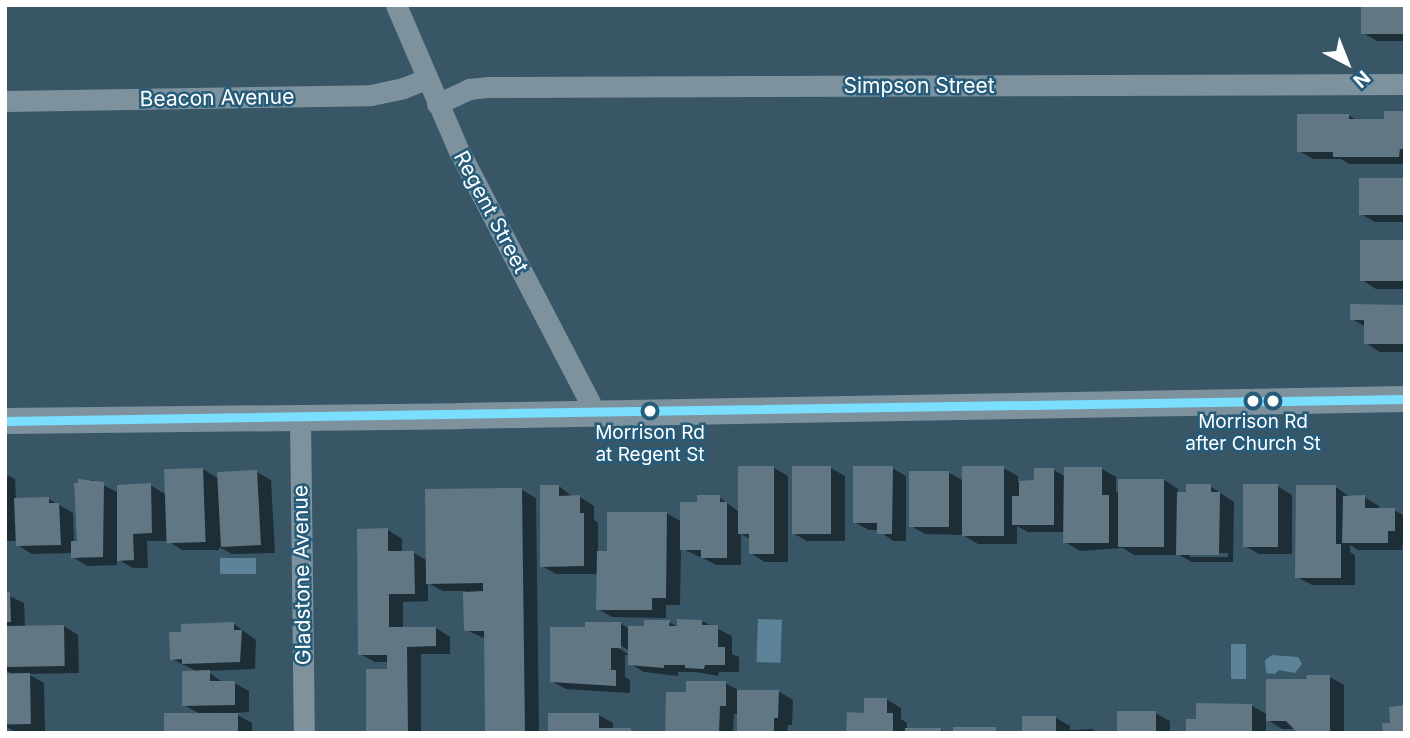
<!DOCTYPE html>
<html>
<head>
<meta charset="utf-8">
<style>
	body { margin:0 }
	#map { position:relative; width:1410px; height:738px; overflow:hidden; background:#395667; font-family:Inter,sans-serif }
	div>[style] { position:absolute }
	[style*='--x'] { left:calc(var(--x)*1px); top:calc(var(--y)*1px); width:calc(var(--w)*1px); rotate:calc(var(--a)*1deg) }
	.water>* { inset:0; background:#5d8398; transform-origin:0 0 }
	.shadow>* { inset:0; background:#0007 }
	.building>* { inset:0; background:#617784; transform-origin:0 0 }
	.minor>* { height:21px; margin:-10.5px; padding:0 10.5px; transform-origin:10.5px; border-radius:10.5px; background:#7e929e }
	.tertiary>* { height:26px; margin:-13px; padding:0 13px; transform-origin:13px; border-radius:13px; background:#7e929e }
	.bus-1>* { height:9px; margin:-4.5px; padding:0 4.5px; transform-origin:4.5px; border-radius:4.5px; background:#7adefe }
	.dots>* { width:19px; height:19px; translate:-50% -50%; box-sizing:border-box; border:4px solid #265c7a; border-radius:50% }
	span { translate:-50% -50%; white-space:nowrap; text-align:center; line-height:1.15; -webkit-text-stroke:5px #265c7a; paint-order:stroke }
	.bus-label { font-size:19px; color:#fff }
	.street-label { font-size:21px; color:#fff }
	.frame { position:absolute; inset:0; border:7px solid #fff; pointer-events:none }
	.north { position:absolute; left:1312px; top:28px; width:70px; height:70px; -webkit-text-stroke:5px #265c7a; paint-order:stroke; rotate:138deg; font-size:19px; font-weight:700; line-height:28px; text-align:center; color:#fff }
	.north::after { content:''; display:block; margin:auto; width:24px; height:32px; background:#fff; clip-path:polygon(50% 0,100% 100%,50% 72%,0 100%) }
</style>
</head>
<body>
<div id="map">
	<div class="water">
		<div style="left:220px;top:558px;width:36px;height:16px"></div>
		<div style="left:758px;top:619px;width:24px;height:43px;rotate:2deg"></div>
		<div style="left:1231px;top:644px;width:15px;height:35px"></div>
		<div style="clip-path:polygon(1272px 655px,1298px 657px,1302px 664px,1295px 673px,1279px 670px,1275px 674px,1266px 673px,1265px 660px)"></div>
	</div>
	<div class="shadow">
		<div style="clip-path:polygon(1405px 5px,1405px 41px,1377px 41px,1363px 33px)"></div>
		<div style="clip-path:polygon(1405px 113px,1405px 164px,1349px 164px,1341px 159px,1313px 159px,1299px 151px,1348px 115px,1357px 120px,1385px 120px)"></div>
		<div style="clip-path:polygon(1405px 180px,1405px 222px,1375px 222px,1361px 214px)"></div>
		<div style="clip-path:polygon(1405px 241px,1405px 289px,1376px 289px,1362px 280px)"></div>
		<div style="clip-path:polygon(1405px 306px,1405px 352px,1380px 352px,1366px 343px,1366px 327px,1352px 319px)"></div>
		<div style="clip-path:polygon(774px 468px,788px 476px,788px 562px,765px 562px,750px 553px,750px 539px,741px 534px,741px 565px,717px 565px,681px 548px,680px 605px,666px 605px,666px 618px,612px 617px,598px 609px,598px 574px,556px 574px,542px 566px,559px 486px,573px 497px,580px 497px,594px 506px,594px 520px,598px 523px,598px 553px,609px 553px,666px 513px,682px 522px,699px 504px,719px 497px,739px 512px)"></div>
		<div style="clip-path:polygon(794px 468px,831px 468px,845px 476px,845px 541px,807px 541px,793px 533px)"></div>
		<div style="clip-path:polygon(892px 468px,906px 476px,906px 541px,893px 541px,878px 530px,869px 530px,854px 522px)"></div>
		<div style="clip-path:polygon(evenodd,1003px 468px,1018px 476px,1018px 482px,1035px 482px,1054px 470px,1066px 477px,1102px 469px,1116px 477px,1116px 492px,1120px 492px,1120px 481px,1164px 480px,1178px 489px,1178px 493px,1210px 486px,1234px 502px,1233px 562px,1192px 562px,1179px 555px,1134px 555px,1123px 548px,1080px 551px,1065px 542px,1065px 532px,1028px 532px,1017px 526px,1017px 544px,978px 544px,963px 535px,925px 534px,911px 526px,949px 473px,964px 481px,1003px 468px,1190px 553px,1228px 553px,1228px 557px,1190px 557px,1190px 553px)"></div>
		<div style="clip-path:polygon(203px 469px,219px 479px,257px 472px,271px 480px,275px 553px,232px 554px,219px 547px,219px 550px,182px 550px,168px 541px,147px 541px,148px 568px,133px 568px,117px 559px,117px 565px,87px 566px,73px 557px,73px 553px,32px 554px,17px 545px,17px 541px,5px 541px,5px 474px,15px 479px,16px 499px,49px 499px,73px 513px,74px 542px,79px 542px,80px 481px,93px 480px,119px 493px,150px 485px,167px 495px)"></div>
		<div style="clip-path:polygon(1277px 486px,1292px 495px,1292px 554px,1259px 554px,1245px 546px)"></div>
		<div style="clip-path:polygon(1336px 487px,1350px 497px,1364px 497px,1379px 506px,1379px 510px,1394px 510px,1405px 516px,1402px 550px,1358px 550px,1350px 545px,1350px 552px,1355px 555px,1355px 585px,1312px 585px,1297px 577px)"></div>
		<div style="clip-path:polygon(522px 490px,536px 498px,539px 733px,445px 733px,486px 732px,486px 639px,466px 630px,465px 591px,443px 591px,428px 583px,428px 601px,403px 602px,403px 629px,436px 628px,450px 637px,450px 654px,421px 654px,421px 733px,368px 733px,389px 671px,389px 662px,375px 662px,360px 654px,388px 530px,402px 539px,402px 553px,414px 553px,428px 561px)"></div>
		<div style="clip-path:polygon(5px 594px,24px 603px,25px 627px,64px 626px,78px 635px,79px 673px,28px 674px,44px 683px,45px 731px,16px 732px,5px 726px,5px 676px,15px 675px,5px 670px)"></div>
		<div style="clip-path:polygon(evenodd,702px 621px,732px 636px,732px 654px,739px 657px,739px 672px,719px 672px,718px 676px,696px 672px,678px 672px,678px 676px,644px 672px,630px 664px,630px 655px,625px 655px,625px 677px,630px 680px,630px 693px,566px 689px,551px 681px,587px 624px,621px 624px,630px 629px,669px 622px,678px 627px,702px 621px,614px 642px,630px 651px,630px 655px,613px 645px,614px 642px)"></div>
		<div style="clip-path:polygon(234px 624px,256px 640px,255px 669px,207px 671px,224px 683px,234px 683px,249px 691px,249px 712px,234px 713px,252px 723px,252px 733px,167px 733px,202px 715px,184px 705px,200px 673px,172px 659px)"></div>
		<div style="clip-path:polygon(1330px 677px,1344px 685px,1344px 733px,1301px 733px,1297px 729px,1282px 729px,1266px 719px,1266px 733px,1187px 733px,1198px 721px,1251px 705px,1268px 715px,1268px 681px)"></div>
		<div style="clip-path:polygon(725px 683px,740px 691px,778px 691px,793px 700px,792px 725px,788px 725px,787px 733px,739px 733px,739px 714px,734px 714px,733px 733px,667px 733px,687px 694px)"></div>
		<div style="clip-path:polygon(886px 699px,901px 708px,901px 719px,907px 723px,907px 729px,941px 730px,946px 733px,848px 733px)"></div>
		<div style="clip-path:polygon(1155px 713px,1170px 721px,1170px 733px,1119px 733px)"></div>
		<div style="clip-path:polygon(599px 715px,613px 723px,613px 730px,634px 733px,550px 733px)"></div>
		<div style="clip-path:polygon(1024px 717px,1056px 718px,1070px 726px,1070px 730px,1092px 729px,1098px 733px,1024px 733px)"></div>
	</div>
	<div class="building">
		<div style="left:1361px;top:5px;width:44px;height:29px"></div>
		<div style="clip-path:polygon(1384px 111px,1405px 111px,1405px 149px,1400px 149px,1399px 157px,1333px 157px,1333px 152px,1297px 152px,1297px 114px,1349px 114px,1349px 119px,1384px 119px)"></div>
		<div style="left:1359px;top:178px;width:46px;height:37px"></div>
		<div style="left:1360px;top:240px;width:45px;height:41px"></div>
		<div style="clip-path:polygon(1350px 304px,1405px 305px,1405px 344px,1364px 344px,1364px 320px,1350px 320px)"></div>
		<div style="clip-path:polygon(738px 466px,774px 466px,774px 554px,749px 554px,749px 534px,738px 534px)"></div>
		<div style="left:792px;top:466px;width:39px;height:68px"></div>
		<div style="clip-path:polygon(853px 466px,893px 466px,892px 534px,877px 534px,877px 523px,853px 523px)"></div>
		<div style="left:962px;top:466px;width:42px;height:70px"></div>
		<div style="clip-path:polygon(1064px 467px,1102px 467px,1102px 495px,1109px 495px,1109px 543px,1063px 543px)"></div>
		<div style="left:203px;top:468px;width:74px;height:39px;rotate:88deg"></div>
		<div style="clip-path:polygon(1034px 468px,1054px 468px,1054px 525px,1012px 525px,1012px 496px,1019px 496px,1019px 481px,1034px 480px)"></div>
		<div style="left:257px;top:470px;width:75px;height:40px;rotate:87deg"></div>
		<div style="left:909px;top:471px;width:40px;height:56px"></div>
		<div style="clip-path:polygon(78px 479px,104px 482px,103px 557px,71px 558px,71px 541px,77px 541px,74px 483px,78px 483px)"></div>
		<div style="left:1118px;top:479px;width:46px;height:68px"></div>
		<div style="clip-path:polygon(151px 483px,152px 533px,133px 534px,134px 560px,117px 561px,117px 485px)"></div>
		<div style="clip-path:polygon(1186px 484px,1211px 484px,1211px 492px,1220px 492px,1219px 555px,1176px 555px,1177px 492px,1186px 492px)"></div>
		<div style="left:1243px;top:484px;width:35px;height:63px"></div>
		<div style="clip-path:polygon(540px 485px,559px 485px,559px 496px,580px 495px,580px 513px,584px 513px,584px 566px,540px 567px)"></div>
		<div style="clip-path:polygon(1296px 485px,1336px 485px,1336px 544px,1341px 544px,1341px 578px,1295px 578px)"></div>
		<div style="clip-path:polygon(522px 488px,525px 733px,485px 733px,484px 631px,464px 631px,463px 592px,483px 591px,483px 583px,426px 584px,425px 489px)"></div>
		<div style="clip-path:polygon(697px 495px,720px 495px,720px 502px,727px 502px,727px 558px,701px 558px,701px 550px,680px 550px,680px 502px,697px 502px)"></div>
		<div style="clip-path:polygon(1365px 495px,1365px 508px,1395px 508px,1395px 531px,1388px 531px,1388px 543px,1342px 543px,1343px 496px)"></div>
		<div style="clip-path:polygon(49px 497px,49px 503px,59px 503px,61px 545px,16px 546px,14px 498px)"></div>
		<div style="clip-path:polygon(607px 512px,667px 512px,666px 598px,652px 598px,652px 610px,596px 610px,597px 551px,607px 551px)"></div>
		<div style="clip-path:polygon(388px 528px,388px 551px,414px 551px,415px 594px,389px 594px,389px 627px,436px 627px,436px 646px,407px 647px,408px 733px,366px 733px,366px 669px,387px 669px,387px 655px,358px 655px,357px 529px)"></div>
		<div style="clip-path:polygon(10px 592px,11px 622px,5px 622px,5px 593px)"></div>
		<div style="clip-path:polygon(677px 619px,702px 620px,702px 625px,718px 625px,718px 647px,725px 647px,725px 665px,705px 665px,704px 669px,685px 668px,685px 665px,664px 665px,664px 668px,628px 665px,628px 626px,644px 626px,644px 620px,670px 620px,669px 626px,677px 626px)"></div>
		<div style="clip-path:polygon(234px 622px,234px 630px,242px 630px,240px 662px,182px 664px,182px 659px,170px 660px,169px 632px,181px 632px,181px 624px)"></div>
		<div style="clip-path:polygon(585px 622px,621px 622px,621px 648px,611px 648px,611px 670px,616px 670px,616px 686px,550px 682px,550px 627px,585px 627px)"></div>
		<div style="left:64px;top:625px;width:41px;height:59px;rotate:89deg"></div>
		<div style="clip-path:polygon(210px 670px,210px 681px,235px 681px,235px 705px,182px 706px,182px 671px)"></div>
		<div style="left:30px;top:673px;width:51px;height:25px;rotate:89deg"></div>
		<div style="clip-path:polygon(1307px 675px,1330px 675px,1330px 733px,1298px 733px,1286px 721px,1266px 721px,1266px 679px,1306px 679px)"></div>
		<div style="clip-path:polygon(686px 681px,726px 681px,726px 706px,720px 706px,719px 733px,665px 733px,666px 692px,686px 692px)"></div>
		<div style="clip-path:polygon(737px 690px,779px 690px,778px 718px,774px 718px,774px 733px,737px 733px)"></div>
		<div style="clip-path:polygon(864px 698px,887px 698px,887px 713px,893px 713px,893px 733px,846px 733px,847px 712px,864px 713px)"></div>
		<div style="clip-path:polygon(1196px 703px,1252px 704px,1252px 733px,1186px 733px,1186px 719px,1196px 719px)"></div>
		<div style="clip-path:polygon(1405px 705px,1405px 733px,1383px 733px,1382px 723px,1390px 723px,1389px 707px)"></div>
		<div style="left:1117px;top:711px;width:39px;height:22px"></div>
		<div style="left:238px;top:713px;width:20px;height:74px;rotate:90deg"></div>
		<div style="clip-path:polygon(548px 713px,599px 713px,599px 728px,630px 728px,634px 733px,548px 733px)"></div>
		<div style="left:1022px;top:716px;width:34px;height:17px"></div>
		<div style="left:953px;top:727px;width:43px;height:6px"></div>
		<div style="left:905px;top:728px;width:36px;height:5px"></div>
	</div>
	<div class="minor">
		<div style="--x:396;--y:5;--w:159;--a:66.7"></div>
		<div style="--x:459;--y:151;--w:297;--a:62.5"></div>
		<div style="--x:5;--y:101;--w:366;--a:-0.9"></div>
		<div style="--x:371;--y:95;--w:33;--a:-12"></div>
		<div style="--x:403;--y:88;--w:25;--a:-21"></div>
		<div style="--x:437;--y:104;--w:35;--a:-25"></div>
		<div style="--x:469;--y:89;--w:20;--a:-6"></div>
		<div style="--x:489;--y:87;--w:916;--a:-0.19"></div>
		<div style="--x:300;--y:418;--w:315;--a:89.3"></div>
	</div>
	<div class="tertiary">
		<div style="--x:5;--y:421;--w:455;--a:-0.6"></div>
		<div style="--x:460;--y:416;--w:945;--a:-1.03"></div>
	</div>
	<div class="bus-1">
		<div style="--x:5;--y:421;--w:1400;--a:-0.9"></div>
	</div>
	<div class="dots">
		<div style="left:1253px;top:401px;background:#fff"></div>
		<div style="left:1273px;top:401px;background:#fff"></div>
		<div style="left:650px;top:411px;background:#fff"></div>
	</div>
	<div class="bus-label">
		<span style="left:1253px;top:433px">Morrison Rd<br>after Church St</span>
		<span style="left:650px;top:444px">Morrison Rd<br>at Regent St</span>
	</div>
	<div class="street-label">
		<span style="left:919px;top:86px">Simpson Street</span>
		<span style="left:217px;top:98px;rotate:-1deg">Beacon Avenue</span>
		<span style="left:491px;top:212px;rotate:62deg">Regent Street</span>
		<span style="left:302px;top:575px;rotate:-91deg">Gladstone Avenue</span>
	</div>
	<div class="frame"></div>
	<div class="north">N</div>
</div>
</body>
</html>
